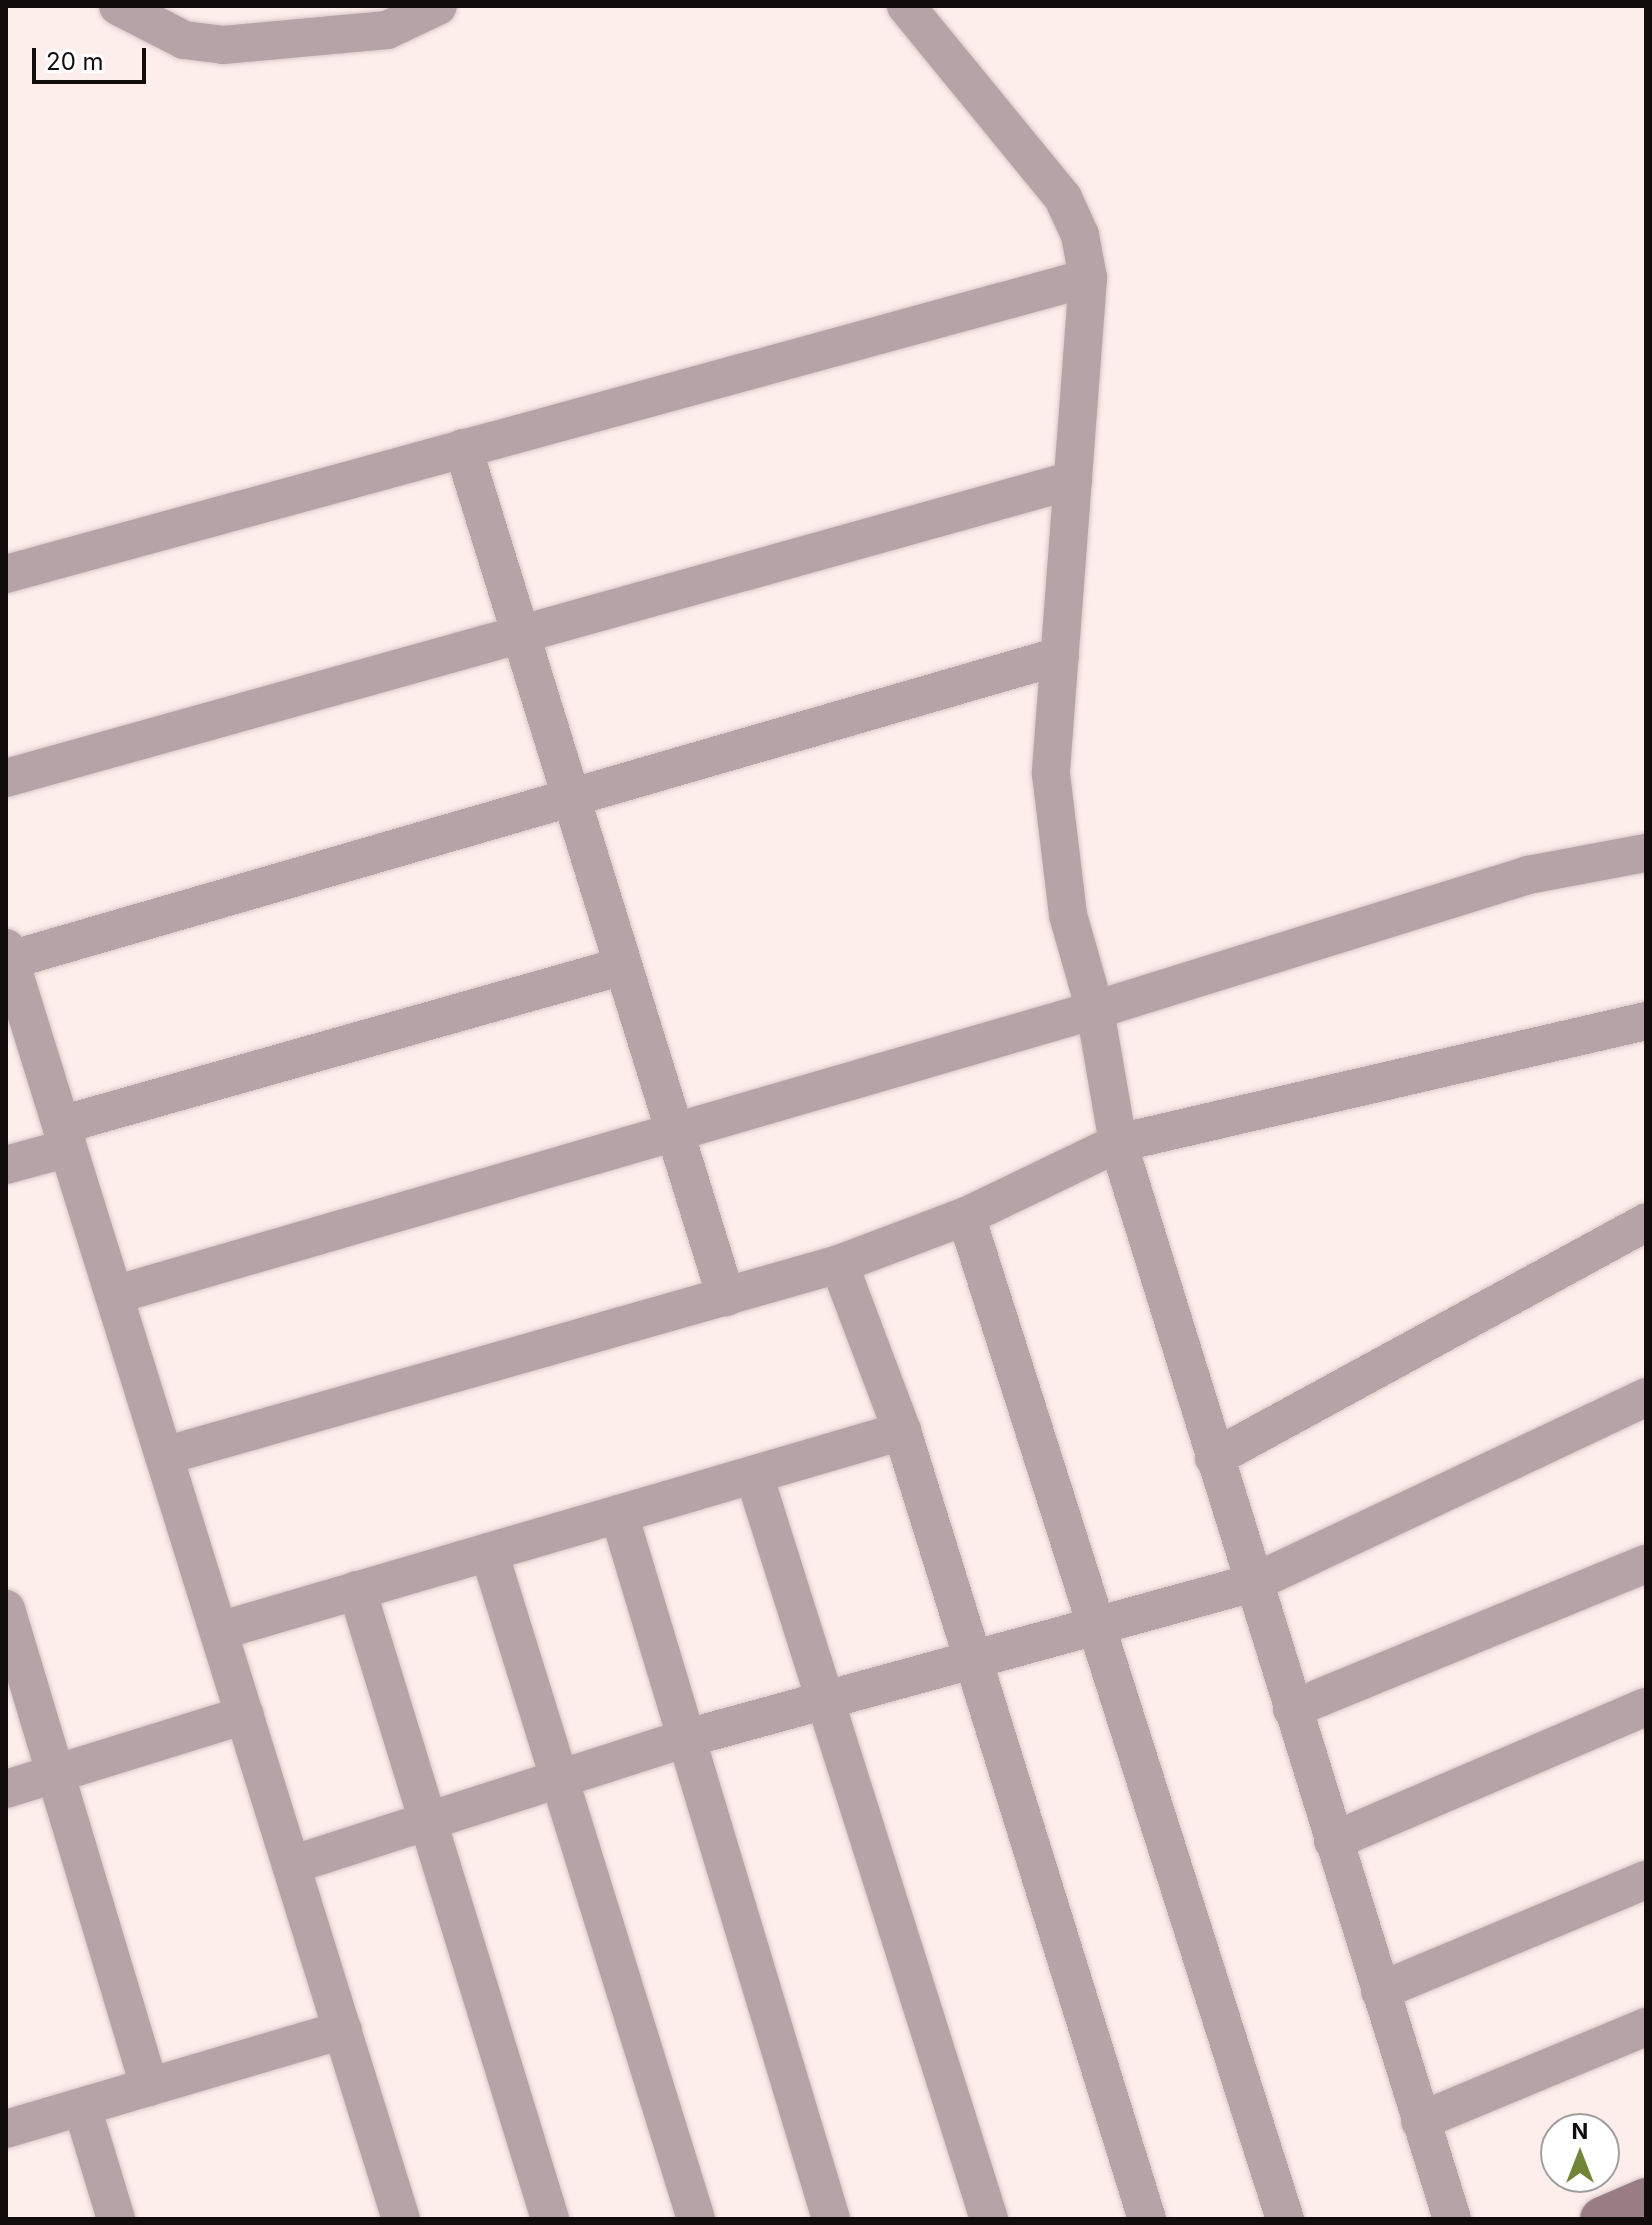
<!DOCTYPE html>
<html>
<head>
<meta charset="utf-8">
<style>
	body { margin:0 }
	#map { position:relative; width:1652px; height:2225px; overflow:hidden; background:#fdedeb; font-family:Inter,sans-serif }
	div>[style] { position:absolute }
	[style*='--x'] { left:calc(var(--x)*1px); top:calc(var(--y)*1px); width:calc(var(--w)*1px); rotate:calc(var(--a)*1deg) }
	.roads { filter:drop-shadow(0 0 2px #d7c9c7) drop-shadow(0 0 2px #d7c9c7) }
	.street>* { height:38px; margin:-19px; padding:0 19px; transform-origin:19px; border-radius:19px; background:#b6a3a7 }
	.secondary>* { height:44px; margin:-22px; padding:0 22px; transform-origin:22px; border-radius:22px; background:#997d84 }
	span { translate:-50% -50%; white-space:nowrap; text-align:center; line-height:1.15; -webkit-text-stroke:7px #fff; paint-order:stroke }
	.frame { position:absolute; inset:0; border:8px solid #120c0c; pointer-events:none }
	.north { position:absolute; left:1540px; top:2113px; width:80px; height:80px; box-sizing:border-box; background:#fff; border:2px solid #a09e9e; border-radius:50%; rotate:0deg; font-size:22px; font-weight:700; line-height:32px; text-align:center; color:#120c0c }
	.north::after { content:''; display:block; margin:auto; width:28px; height:36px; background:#708537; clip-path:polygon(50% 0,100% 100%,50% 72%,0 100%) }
	.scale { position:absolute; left:32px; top:48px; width:114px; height:36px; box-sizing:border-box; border:4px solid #120c0c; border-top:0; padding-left:10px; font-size:24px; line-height:28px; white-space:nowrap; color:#120c0c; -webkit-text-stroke:6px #fff; paint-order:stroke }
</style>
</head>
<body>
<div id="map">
	<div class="roads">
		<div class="street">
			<div style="--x:118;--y:6;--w:74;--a:27.3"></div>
			<div style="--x:184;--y:40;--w:39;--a:7"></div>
			<div style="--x:223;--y:45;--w:165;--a:-5.2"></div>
			<div style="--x:387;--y:30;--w:56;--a:-25.2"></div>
			<div style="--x:906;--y:6;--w:248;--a:50.7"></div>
			<div style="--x:1063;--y:198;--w:41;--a:65.3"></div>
			<div style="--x:1080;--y:235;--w:44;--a:79.5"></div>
			<div style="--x:1088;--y:278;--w:497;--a:94.3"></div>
			<div style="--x:1051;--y:774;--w:142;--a:83.1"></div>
			<div style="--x:1068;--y:915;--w:99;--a:74.1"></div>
			<div style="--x:1095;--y:1010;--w:454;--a:-17.3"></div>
			<div style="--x:1528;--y:875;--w:120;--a:-10.6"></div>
			<div style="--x:463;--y:448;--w:889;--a:72.79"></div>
			<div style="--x:6;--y:574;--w:1122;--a:-15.3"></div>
			<div style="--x:6;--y:778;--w:1108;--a:-15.6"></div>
			<div style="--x:6;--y:948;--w:1331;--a:72.74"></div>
			<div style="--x:10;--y:960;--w:1093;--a:-16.15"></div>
			<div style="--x:61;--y:1125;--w:584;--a:-15.8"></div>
			<div style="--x:6;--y:1165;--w:64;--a:-15.3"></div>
			<div style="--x:966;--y:1216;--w:1053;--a:72.36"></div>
			<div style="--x:839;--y:1264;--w:178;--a:69.3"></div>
			<div style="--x:902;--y:1431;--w:825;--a:72.73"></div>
			<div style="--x:114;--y:1295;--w:1022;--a:-16.2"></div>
			<div style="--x:1095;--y:1010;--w:135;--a:80.2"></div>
			<div style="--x:1118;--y:1143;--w:169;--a:154.3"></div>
			<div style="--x:966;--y:1216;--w:136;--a:159.3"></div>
			<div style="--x:839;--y:1264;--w:702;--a:164.12"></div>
			<div style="--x:1214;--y:1458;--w:492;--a:-28.6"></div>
			<div style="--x:754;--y:1475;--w:780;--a:72.47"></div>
			<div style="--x:619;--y:1514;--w:736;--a:73.26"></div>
			<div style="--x:489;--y:1552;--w:698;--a:72.76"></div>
			<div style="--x:357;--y:1590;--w:658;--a:72.94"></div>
			<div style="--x:6;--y:1609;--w:499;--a:73.3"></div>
			<div style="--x:219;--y:1631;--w:712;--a:-16.32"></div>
			<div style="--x:1292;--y:1709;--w:383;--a:-22.3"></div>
			<div style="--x:6;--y:1789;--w:250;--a:-17.2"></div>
			<div style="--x:1333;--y:1841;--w:340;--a:-23.2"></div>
			<div style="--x:291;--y:1865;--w:416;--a:-17.8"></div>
			<div style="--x:687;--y:1738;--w:587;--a:-15.32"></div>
			<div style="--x:1253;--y:1583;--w:435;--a:-25.3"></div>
			<div style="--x:1380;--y:1991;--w:288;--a:-22.7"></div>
			<div style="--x:82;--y:2107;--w:117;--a:73.1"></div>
			<div style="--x:1420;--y:2121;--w:245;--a:-22.6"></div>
			<div style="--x:6;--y:2129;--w:351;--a:-16.4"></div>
			<div style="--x:1452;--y:2219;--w:1127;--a:-107.24"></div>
			<div style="--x:1118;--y:1143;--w:542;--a:-13.01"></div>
		</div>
		<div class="secondary">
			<div style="--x:1602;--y:2219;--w:48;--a:-23.4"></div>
		</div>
	</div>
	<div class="frame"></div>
	<div class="north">N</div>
	<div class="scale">20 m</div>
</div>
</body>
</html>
